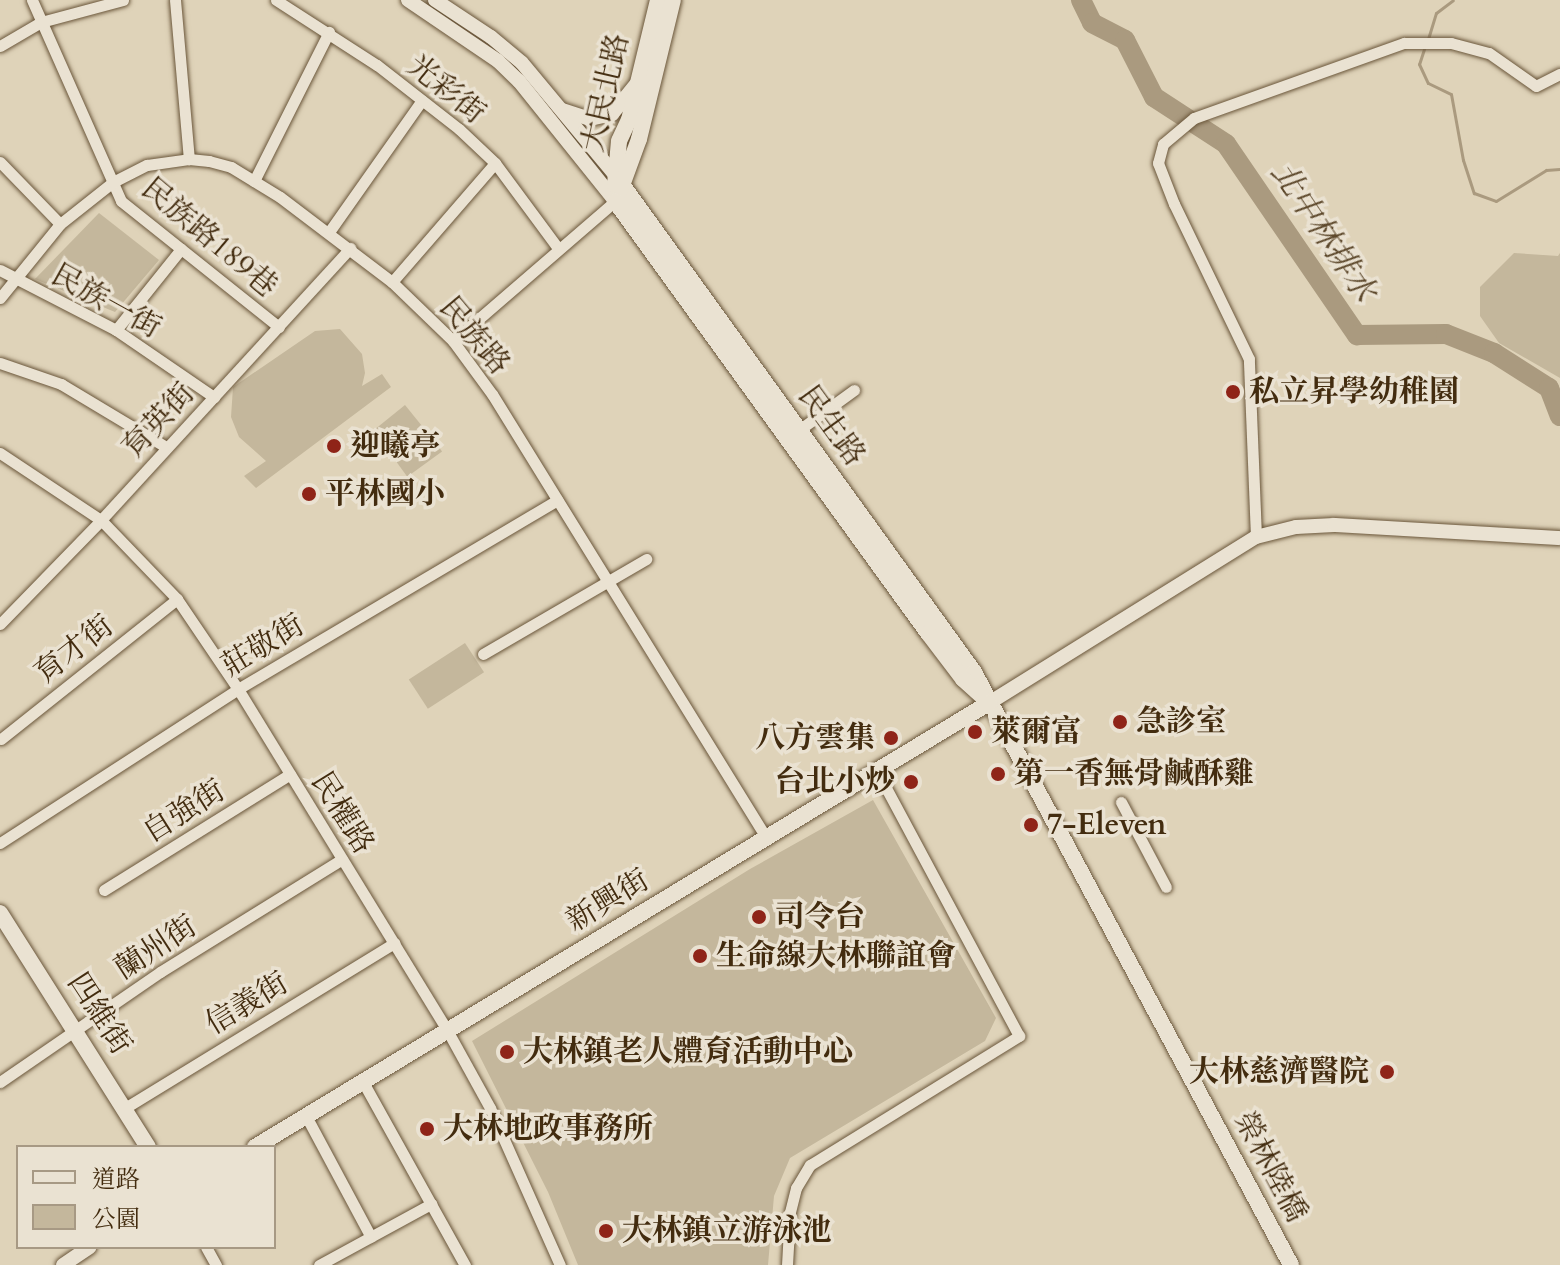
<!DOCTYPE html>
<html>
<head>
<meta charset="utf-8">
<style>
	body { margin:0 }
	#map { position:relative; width:1560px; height:1265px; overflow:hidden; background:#dfd3b9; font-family:Cardo,"Noto Serif TC",serif }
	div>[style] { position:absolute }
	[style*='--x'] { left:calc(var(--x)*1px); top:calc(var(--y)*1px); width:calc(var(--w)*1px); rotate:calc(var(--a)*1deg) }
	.green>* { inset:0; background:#c4b79c; transform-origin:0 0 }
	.stream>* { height:3px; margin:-1.5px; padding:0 1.5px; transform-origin:1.5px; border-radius:1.5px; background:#aa9a7f }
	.river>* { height:20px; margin:-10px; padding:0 10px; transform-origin:10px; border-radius:10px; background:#aa9a7f }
	.roads { filter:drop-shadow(0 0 2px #6a563a) drop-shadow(0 0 2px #6a563a) }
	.minor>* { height:11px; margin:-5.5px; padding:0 5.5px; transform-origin:5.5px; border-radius:5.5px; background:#eae2d2 }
	.tertiary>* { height:14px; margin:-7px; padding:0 7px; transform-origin:7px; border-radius:7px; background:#eae2d2 }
	.secondary>* { height:16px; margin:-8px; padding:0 8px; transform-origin:8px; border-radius:8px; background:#eae2d2 }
	.dots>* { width:22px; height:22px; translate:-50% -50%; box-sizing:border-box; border:4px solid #eae2d2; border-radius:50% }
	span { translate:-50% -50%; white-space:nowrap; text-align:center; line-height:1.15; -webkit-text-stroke:7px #eae2d2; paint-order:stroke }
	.street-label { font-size:30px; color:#432c0f }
	.poi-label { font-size:30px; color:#432c0f; font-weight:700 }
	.left { translate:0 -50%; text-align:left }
	.right { translate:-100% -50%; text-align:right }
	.water-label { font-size:32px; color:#5d482b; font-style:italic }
	.legend { position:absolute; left:16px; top:1145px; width:260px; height:104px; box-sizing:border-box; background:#eae2d2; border:2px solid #a79984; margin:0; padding:10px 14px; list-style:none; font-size:24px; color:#432c0f }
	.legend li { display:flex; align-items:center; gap:16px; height:40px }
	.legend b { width:40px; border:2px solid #a79984 }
</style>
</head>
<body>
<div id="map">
	<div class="green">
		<div style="clip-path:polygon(99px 213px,159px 260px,115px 312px,35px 279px)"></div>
		<div style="clip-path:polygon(1514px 253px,1558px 256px,1560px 253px,1560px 378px,1499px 343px,1480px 316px,1480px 287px)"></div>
		<div style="clip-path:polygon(340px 329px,362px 354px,365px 373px,362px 386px,382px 374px,391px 387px,256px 488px,244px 476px,266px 461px,239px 437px,231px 417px,233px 387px,315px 331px)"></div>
		<div style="left:405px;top:405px;width:27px;height:43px;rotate:51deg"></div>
		<div style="left:425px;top:428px;width:29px;height:43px;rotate:54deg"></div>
		<div style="left:465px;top:643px;width:35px;height:67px;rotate:57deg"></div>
		<div style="clip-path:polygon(873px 800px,996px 1018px,985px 1041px,790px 1158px,774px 1196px,768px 1265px,578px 1265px,548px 1192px,472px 1041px,750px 869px)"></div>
	</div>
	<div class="stream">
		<div style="--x:1428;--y:39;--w:27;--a:-73"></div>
		<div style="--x:1436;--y:13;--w:21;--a:-37"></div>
		<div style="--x:1425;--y:46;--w:19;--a:108"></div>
		<div style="--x:1419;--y:64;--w:21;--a:65"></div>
		<div style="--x:1428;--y:83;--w:25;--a:26"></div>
		<div style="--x:1451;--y:94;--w:67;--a:79.7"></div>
		<div style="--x:1463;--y:160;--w:35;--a:72"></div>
		<div style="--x:1474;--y:193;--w:23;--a:20"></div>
		<div style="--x:1496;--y:201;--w:59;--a:-31.8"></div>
		<div style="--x:1546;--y:170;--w:14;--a:-4"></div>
	</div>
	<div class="river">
		<div style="--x:1081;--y:0;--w:25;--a:64"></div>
		<div style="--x:1092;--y:23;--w:37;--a:27"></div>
		<div style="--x:1125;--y:40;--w:64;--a:63"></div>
		<div style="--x:1154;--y:97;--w:86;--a:33.1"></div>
		<div style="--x:1226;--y:144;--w:232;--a:55.6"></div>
		<div style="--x:1357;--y:335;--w:89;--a:-0.6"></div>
		<div style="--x:1446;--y:334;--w:52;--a:21.6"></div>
		<div style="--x:1494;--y:353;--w:65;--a:32.5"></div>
		<div style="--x:1549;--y:388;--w:30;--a:69"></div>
	</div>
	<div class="roads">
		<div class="minor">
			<div style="--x:32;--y:0;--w:220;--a:66.1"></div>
			<div style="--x:121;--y:201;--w:202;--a:38.6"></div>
			<div style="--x:175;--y:0;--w:160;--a:85"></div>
			<div style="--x:276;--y:0;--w:120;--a:32.8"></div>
			<div style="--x:377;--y:65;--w:104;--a:38"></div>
			<div style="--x:459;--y:129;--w:50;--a:43.4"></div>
			<div style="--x:495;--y:163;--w:106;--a:53.5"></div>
			<div style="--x:0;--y:46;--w:48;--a:-30.3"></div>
			<div style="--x:41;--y:22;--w:85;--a:-15"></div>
			<div style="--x:0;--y:162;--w:86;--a:45.9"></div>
			<div style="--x:254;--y:181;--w:167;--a:-63.3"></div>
			<div style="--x:329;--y:232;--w:161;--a:-54.8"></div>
			<div style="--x:0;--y:270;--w:131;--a:27.3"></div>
			<div style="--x:116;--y:330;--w:119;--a:34.4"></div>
			<div style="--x:392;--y:282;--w:157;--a:-49.1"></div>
			<div style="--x:0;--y:298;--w:95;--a:-51"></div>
			<div style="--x:60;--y:224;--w:68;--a:-38.4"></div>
			<div style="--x:113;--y:182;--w:38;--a:-27"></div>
			<div style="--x:147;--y:165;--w:42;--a:-8.1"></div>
			<div style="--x:189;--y:159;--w:20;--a:6"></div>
			<div style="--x:209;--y:161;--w:23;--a:15"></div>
			<div style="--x:231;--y:167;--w:57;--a:31.5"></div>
			<div style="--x:280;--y:197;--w:141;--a:37.2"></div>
			<div style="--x:392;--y:282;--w:85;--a:44"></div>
			<div style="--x:453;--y:341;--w:66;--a:53.7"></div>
			<div style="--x:492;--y:394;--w:523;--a:58.28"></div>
			<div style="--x:116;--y:330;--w:104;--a:-51.3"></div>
			<div style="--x:453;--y:341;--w:214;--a:-40.8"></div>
			<div style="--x:0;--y:363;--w:65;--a:19"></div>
			<div style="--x:61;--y:384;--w:122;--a:31"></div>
			<div style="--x:799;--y:430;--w:68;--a:-36"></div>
			<div style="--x:0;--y:453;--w:121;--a:33.6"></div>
			<div style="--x:101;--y:520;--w:110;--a:46.1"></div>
			<div style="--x:177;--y:599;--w:109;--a:55.9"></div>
			<div style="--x:238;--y:689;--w:400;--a:58.5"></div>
			<div style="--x:447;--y:1030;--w:89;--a:61.1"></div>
			<div style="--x:490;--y:1108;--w:172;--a:66"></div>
			<div style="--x:1256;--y:537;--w:178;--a:-92.3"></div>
			<div style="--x:1249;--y:359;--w:172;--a:-115.8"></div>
			<div style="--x:1174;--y:204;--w:44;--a:-111.3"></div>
			<div style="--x:1158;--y:163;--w:20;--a:-75"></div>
			<div style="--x:1163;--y:144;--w:40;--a:-40"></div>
			<div style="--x:1194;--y:118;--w:223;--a:-19.7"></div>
			<div style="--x:1404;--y:43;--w:47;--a:0"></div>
			<div style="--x:1451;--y:43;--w:39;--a:15"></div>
			<div style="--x:1489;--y:53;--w:57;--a:35.1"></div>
			<div style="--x:1536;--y:86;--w:27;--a:-27"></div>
			<div style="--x:0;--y:624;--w:145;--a:-45.8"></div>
			<div style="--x:101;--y:520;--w:369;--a:-47.5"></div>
			<div style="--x:483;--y:654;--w:189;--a:-30.2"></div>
			<div style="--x:1;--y:739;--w:225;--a:-38.5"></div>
			<div style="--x:1121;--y:802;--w:96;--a:62.1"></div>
			<div style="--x:0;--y:843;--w:283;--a:-32.9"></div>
			<div style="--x:238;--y:689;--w:371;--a:-30.6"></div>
			<div style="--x:104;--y:890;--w:219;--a:-31.9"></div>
			<div style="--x:0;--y:1082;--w:194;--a:-34.5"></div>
			<div style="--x:160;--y:972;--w:214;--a:-31.8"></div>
			<div style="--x:363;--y:1082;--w:210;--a:60.9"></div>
			<div style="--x:125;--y:1108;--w:316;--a:-31.5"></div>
			<div style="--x:306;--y:1116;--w:137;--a:61.8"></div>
			<div style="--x:206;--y:1247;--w:21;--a:61"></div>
			<div style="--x:319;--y:1265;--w:128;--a:-28.6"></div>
			<div style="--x:787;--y:1265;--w:53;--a:-86.8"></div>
			<div style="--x:790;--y:1212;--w:25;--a:-76"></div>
			<div style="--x:796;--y:1188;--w:27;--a:-59"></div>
			<div style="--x:810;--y:1165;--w:246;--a:-31.7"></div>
			<div style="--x:1019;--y:1036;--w:284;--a:-118.2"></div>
			<div style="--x:885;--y:786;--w:17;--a:-107"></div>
		</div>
		<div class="tertiary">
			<div style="--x:408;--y:0;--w:109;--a:34.1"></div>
			<div style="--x:498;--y:61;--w:29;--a:44"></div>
			<div style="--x:519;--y:81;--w:154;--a:51.3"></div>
			<div style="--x:435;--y:0;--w:67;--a:33.5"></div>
			<div style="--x:491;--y:37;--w:40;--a:40"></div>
			<div style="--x:522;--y:63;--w:147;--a:50.2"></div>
			<div style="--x:562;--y:110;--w:29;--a:18"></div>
			<div style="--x:590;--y:119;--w:23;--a:-13"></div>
			<div style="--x:612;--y:114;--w:38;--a:-51"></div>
			<div style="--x:989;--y:703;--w:314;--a:-31.9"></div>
			<div style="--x:1256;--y:537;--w:41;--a:-14"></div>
			<div style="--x:1296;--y:527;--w:38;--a:-3"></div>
			<div style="--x:1334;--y:525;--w:226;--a:3.3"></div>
			<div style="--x:63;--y:1265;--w:32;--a:-34"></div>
		</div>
		<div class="secondary">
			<div style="--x:616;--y:176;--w:612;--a:54.18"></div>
			<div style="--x:974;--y:672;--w:672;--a:61.87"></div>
			<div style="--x:615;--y:185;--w:44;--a:-84.8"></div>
			<div style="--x:619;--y:141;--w:23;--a:-65"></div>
			<div style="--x:629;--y:120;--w:123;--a:-76.4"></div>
			<div style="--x:620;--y:191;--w:55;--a:-69.9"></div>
			<div style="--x:639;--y:139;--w:143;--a:-76.3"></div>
			<div style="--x:615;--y:201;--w:533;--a:54.08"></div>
			<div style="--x:928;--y:633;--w:58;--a:52.7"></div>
			<div style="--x:963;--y:679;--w:25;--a:42"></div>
			<div style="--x:0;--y:913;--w:277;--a:57.7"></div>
			<div style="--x:255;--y:1147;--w:858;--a:-31.17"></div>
		</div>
	</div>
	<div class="dots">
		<div style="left:1233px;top:392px;background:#8f2418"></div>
		<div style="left:334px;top:446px;background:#8f2418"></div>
		<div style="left:309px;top:494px;background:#8f2418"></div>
		<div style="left:1120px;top:722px;background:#8f2418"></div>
		<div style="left:975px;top:732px;background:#8f2418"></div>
		<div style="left:891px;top:738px;background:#8f2418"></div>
		<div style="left:998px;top:774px;background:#8f2418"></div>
		<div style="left:911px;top:782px;background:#8f2418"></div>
		<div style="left:1031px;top:825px;background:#8f2418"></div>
		<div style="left:759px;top:917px;background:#8f2418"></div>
		<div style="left:700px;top:956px;background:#8f2418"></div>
		<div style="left:507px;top:1052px;background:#8f2418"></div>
		<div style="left:1387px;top:1072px;background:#8f2418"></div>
		<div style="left:427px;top:1129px;background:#8f2418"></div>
		<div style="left:606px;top:1231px;background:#8f2418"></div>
	</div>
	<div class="street-label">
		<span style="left:446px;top:90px;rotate:39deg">光彩街</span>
		<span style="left:606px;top:93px;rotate:-77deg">大民北路</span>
		<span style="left:209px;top:238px;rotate:40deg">民族路189巷</span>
		<span style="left:106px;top:302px;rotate:29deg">民族一街</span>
		<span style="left:474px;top:336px;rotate:50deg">民族路</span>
		<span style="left:159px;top:421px;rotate:-47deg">育英街</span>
		<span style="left:831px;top:426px;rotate:54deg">民生路</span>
		<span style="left:263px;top:646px;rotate:-31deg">莊敬街</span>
		<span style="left:74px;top:650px;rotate:-38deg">育才街</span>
		<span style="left:184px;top:812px;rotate:-32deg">自強街</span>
		<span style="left:342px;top:813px;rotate:58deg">民權路</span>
		<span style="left:608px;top:901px;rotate:-31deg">新興街</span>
		<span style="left:156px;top:948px;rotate:-33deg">蘭州街</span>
		<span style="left:247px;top:1004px;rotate:-31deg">信義街</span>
		<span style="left:99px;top:1014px;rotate:57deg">四維街</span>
		<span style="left:1270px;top:1167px;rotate:62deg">榮林陸橋</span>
	</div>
	<div class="poi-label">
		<span class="left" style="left:1249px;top:392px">私立昇學幼稚園</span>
		<span class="left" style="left:350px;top:446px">迎曦亭</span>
		<span class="left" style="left:325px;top:494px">平林國小</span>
		<span class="left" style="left:1136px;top:722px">急診室</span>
		<span class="left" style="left:991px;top:732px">萊爾富</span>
		<span class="right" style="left:875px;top:738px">八方雲集</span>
		<span class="left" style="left:1014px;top:774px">第一香無骨鹹酥雞</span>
		<span class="right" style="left:895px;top:782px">台北小炒</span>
		<span class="left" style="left:1047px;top:825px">7-Eleven</span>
		<span class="left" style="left:775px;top:917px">司令台</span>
		<span class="left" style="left:716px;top:956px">生命線大林聯誼會</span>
		<span class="left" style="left:523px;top:1052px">大林鎮老人體育活動中心</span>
		<span class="right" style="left:1369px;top:1072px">大林慈濟醫院</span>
		<span class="left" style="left:443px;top:1129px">大林地政事務所</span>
		<span class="left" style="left:622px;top:1231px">大林鎮立游泳池</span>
	</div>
	<div class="water-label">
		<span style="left:1323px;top:232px;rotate:56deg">北中林排水</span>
	</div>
	<ul class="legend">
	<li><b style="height:10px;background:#eae2d2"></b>道路</li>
	<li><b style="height:22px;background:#c4b79c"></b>公園</li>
	</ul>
</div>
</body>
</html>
